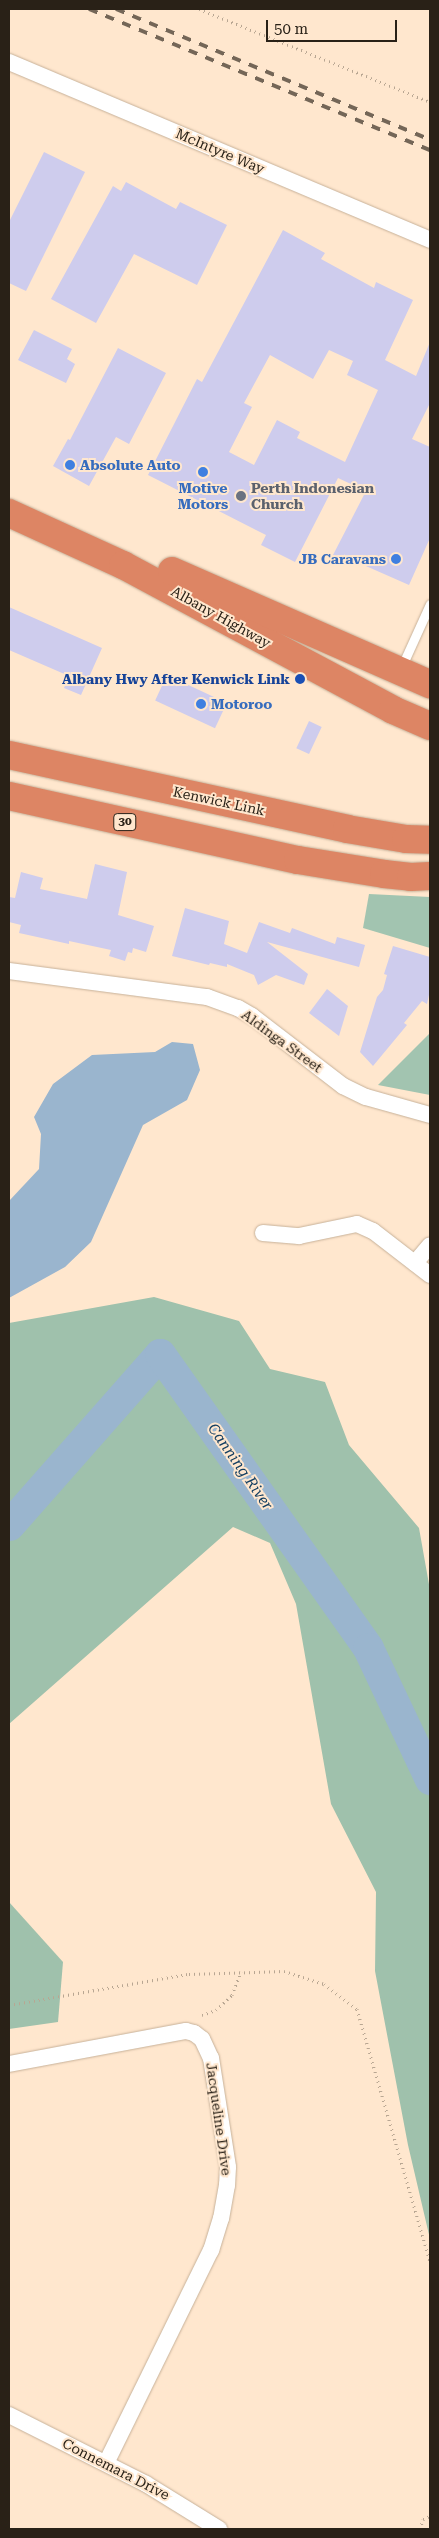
<!DOCTYPE html>
<html>
<head>
<meta charset="utf-8">
<style>
	body { margin:0 }
	#map { position:relative; width:439px; height:2538px; overflow:hidden; background:#ffe7ce; font-family:"Roboto Serif",serif }
	div>[style] { position:absolute }
	[style*='--x'] { left:calc(var(--x)*1px); top:calc(var(--y)*1px); width:calc(var(--w)*1px); rotate:calc(var(--a)*1deg) }
	.green>* { inset:0; background:#a2c4b0 }
	.forest>* { inset:0; background:#9fc1ac }
	.water>* { inset:0; background:#9ab5ce }
	.river>* { height:31px; margin:-15.5px; padding:0 15.5px; transform-origin:15.5px; border-radius:15.5px; background:#9ab5ce }
	.building>* { inset:0; background:#cecced; transform-origin:0 0 }
	.path>* { height:3px; margin-top:-1.5px; transform-origin:0; background:repeating-linear-gradient(90deg,#b8a692 0 1px,transparent 0 5px) }
	.roads { filter:drop-shadow(0 0 1px #c7b199) drop-shadow(0 0 1px #c7b199) }
	.lane>* { height:9px; margin:-4.5px; padding:0 4.5px; transform-origin:4.5px; border-radius:4.5px; background:#fff }
	.street>* { height:16px; margin:-8px; padding:0 8px; transform-origin:8px; border-radius:8px; background:#fff }
	.highway>* { height:28px; margin:-14px; padding:0 14px; transform-origin:14px; border-radius:14px; background:#dd8564 }
	.rail>* { height:4px; margin-top:-2px; transform-origin:0; background:repeating-linear-gradient(90deg,#746657 0 9px,transparent 0 18px) }
	.dots>* { width:14px; height:14px; translate:-50% -50%; box-sizing:border-box; border:2px solid #ffe7ce; border-radius:50% }
	span { translate:-50% -50%; white-space:nowrap; text-align:center; line-height:1.15; -webkit-text-stroke:4px #ffe7ce; paint-order:stroke }
	.shield-label span { padding:1px 4px; background:#ffe7ce; border:1px solid; border-radius:4px; -webkit-text-stroke-width:0 }
	.shield-label { font-size:12px; color:#292117; font-weight:700 }
	.street-label { font-size:14px; color:#292117 }
	.shop-label { font-size:14px; color:#366cbe; font-weight:700 }
	.left { translate:0 -50%; text-align:left }
	.right { translate:-100% -50%; text-align:right }
	.worship-label { font-size:14px; color:#5b616d; font-weight:700 }
	.transit-label { font-size:14px; color:#164399; font-weight:700 }
	.water-label { font-size:15px; color:#133e61; font-style:italic }
	.frame { position:absolute; inset:0; border:10px solid #292117; pointer-events:none }
	.scale { position:absolute; left:266px; top:20px; width:131px; height:22px; box-sizing:border-box; border:2px solid #292117; border-top:0; padding-left:6px; font-size:15px; line-height:18px; white-space:nowrap; color:#292117; -webkit-text-stroke:4px #ffe7ce; paint-order:stroke }
</style>
</head>
<body>
<div id="map">
	<div class="green">
		<div style="clip-path:polygon(369px 894px,430px 897px,430px 948px,363px 928px)"></div>
		<div style="clip-path:polygon(430px 1033px,430px 1095px,378px 1085px)"></div>
	</div>
	<div class="forest">
		<div style="clip-path:polygon(154px 1297px,239px 1321px,270px 1369px,325px 1382px,349px 1445px,419px 1528px,430px 1590px,430px 2239px,408px 2145px,375px 1971px,376px 1892px,331px 1804px,296px 1604px,270px 1543px,233px 1527px,9px 1724px,9px 1323px)"></div>
		<div style="clip-path:polygon(9px 1902px,63px 1962px,58px 2022px,9px 2029px)"></div>
	</div>
	<div class="water">
		<div style="clip-path:polygon(172px 1042px,193px 1044px,200px 1070px,187px 1100px,143px 1125px,91px 1242px,65px 1267px,9px 1298px,9px 1201px,39px 1169px,41px 1134px,34px 1117px,53px 1084px,92px 1055px,155px 1052px)"></div>
	</div>
	<div class="river">
		<div style="--x:9;--y:1525;--w:228;--a:-48.6"></div>
		<div style="--x:160;--y:1354;--w:360;--a:54.7"></div>
		<div style="--x:368;--y:1648;--w:145;--a:64.7"></div>
	</div>
	<div class="building">
		<div style="clip-path:polygon(44px 152px,85px 172px,26px 291px,9px 283px,9px 222px)"></div>
		<div style="clip-path:polygon(126px 182px,176px 209px,180px 202px,227px 225px,197px 285px,134px 254px,96px 323px,51px 299px,113px 186px,121px 191px)"></div>
		<div style="clip-path:polygon(evenodd,283px 230px,325px 253px,321px 259px,374px 288px,376px 282px,413px 300px,385px 360px,416px 376px,430px 342px,430px 403px,412px 439px,430px 447px,430px 538px,409px 585px,350px 559px,348px 563px,333px 555px,366px 491px,338px 478px,295px 562px,261px 545px,266px 535px,148px 475px,197px 379px,202px 382px,283px 230px,329px 350px,353px 361px,347px 375px,378px 390px,345px 462px,297px 438px,300px 432px,277px 420px,254px 465px,229px 452px,252px 407px,244px 403px,270px 355px,313px 379px,329px 350px)"></div>
		<div style="clip-path:polygon(34px 330px,72px 349px,67px 359px,75px 364px,66px 383px,18px 360px)"></div>
		<div style="clip-path:polygon(118px 348px,166px 373px,129px 444px,116px 437px,89px 486px,53px 466px,68px 439px,70px 440px)"></div>
		<div style="clip-path:polygon(9px 607px,102px 648px,81px 695px,64px 688px,69px 676px,9px 650px)"></div>
		<div style="left:167px;top:675px;width:66px;height:28px;rotate:25deg"></div>
		<div style="left:309px;top:721px;width:14px;height:30px;rotate:25deg"></div>
		<div style="clip-path:polygon(95px 864px,127px 872px,118px 915px,154px 926px,146px 952px,133px 948px,132px 953px,128px 952px,125px 961px,109px 956px,111px 950px,69px 941px,69px 944px,19px 933px,21px 925px,9px 922px,9px 897px,15px 898px,21px 872px,43px 878px,40px 889px,87px 899px)"></div>
		<div style="clip-path:polygon(185px 908px,229px 921px,224px 944px,247px 953px,259px 922px,290px 933px,292px 928px,335px 944px,337px 937px,365px 945px,359px 967px,267px 942px,308px 974px,304px 985px,276px 975px,258px 985px,254px 975px,227px 964px,227px 967px,210px 963px,209px 965px,172px 956px)"></div>
		<div style="clip-path:polygon(393px 946px,430px 957px,430px 990px,427px 1004px,422px 1001px,404px 1023px,407px 1025px,373px 1066px,360px 1052px,377px 997px,383px 990px,387px 975px,384px 974px)"></div>
		<div style="clip-path:polygon(327px 989px,348px 1006px,339px 1036px,309px 1013px)"></div>
	</div>
	<div class="path">
		<div style="--x:199;--y:9;--w:249;--a:21.9"></div>
		<div style="--x:9;--y:2005;--w:183;--a:-9.8"></div>
		<div style="--x:189;--y:1974;--w:95;--a:-1.8"></div>
		<div style="--x:284;--y:1971;--w:42;--a:18"></div>
		<div style="--x:324;--y:1984;--w:41;--a:37.1"></div>
		<div style="--x:357;--y:2009;--w:263;--a:73.9"></div>
		<div style="--x:202;--y:2015;--w:15;--a:-20"></div>
		<div style="--x:216;--y:2010;--w:22;--a:-43"></div>
		<div style="--x:232;--y:1995;--w:25;--a:-69"></div>
		<div style="--x:420;--y:2529;--w:10;--a:-73"></div>
		<div style="--x:423;--y:2519;--w:8;--a:-23"></div>
	</div>
	<div class="roads">
		<div class="lane">
			<div style="--x:401;--y:668;--w:70;--a:-65.6"></div>
		</div>
		<div class="street">
			<div style="--x:9;--y:62;--w:457;--a:22.9"></div>
			<div style="--x:9;--y:971;--w:200;--a:7.5"></div>
			<div style="--x:207;--y:997;--w:33;--a:20"></div>
			<div style="--x:238;--y:1008;--w:16;--a:30"></div>
			<div style="--x:252;--y:1016;--w:115;--a:37.6"></div>
			<div style="--x:343;--y:1086;--w:25;--a:26"></div>
			<div style="--x:366;--y:1097;--w:66;--a:15.7"></div>
			<div style="--x:263;--y:1233;--w:36;--a:5"></div>
			<div style="--x:299;--y:1236;--w:59;--a:-11.7"></div>
			<div style="--x:357;--y:1224;--w:17;--a:24"></div>
			<div style="--x:373;--y:1231;--w:72;--a:37.7"></div>
			<div style="--x:415;--y:1263;--w:23;--a:-50"></div>
			<div style="--x:9;--y:2064;--w:180;--a:-10.6"></div>
			<div style="--x:186;--y:2031;--w:8;--a:14"></div>
			<div style="--x:194;--y:2033;--w:10;--a:37"></div>
			<div style="--x:202;--y:2039;--w:21;--a:65"></div>
			<div style="--x:211;--y:2058;--w:110;--a:81.1"></div>
			<div style="--x:228;--y:2167;--w:18;--a:93"></div>
			<div style="--x:227;--y:2185;--w:34;--a:100"></div>
			<div style="--x:221;--y:2218;--w:34;--a:107"></div>
			<div style="--x:211;--y:2250;--w:237;--a:116.2"></div>
			<div style="--x:9;--y:2415;--w:153;--a:26.7"></div>
			<div style="--x:146;--y:2484;--w:86;--a:31.7"></div>
		</div>
		<div class="highway">
			<div style="--x:9;--y:513;--w:125;--a:24.5"></div>
			<div style="--x:123;--y:565;--w:306;--a:28.2"></div>
			<div style="--x:393;--y:710;--w:40;--a:23.4"></div>
			<div style="--x:172;--y:571;--w:282;--a:23.7"></div>
			<div style="--x:9;--y:755;--w:346;--a:12.3"></div>
			<div style="--x:347;--y:829;--w:60;--a:9.6"></div>
			<div style="--x:406;--y:839;--w:24;--a:2"></div>
			<div style="--x:9;--y:796;--w:296;--a:12.5"></div>
			<div style="--x:298;--y:860;--w:87;--a:9.2"></div>
			<div style="--x:384;--y:874;--w:27;--a:6"></div>
			<div style="--x:411;--y:877;--w:19;--a:-3"></div>
		</div>
	</div>
	<div class="rail">
		<div style="--x:89;--y:9;--w:369;--a:22.5"></div>
		<div style="--x:116;--y:9;--w:340;--a:22.6"></div>
	</div>
	<div class="dots">
		<div style="left:70px;top:465px;background:#3f7fe0"></div>
		<div style="left:203px;top:472px;background:#3f7fe0"></div>
		<div style="left:241px;top:496px;background:#6b7280"></div>
		<div style="left:396px;top:559px;background:#3f7fe0"></div>
		<div style="left:300px;top:679px;background:#1a4fb4"></div>
		<div style="left:201px;top:704px;background:#3f7fe0"></div>
	</div>
	<div class="shield-label">
		<span style="left:125px;top:822px">30</span>
	</div>
	<div class="street-label">
		<span style="left:220px;top:151px;rotate:23deg">McIntyre Way</span>
		<span style="left:221px;top:617px;rotate:29deg">Albany Highway</span>
		<span style="left:219px;top:801px;rotate:12deg">Kenwick Link</span>
		<span style="left:282px;top:1041px;rotate:36deg">Aldinga Street</span>
		<span style="left:219px;top:2119px;rotate:82deg">Jacqueline Drive</span>
		<span style="left:116px;top:2469px;rotate:27deg">Connemara Drive</span>
	</div>
	<div class="shop-label">
		<span class="left" style="left:80px;top:465px">Absolute Auto</span>
		<span style="left:203px;top:496px">Motive<br>Motors</span>
		<span class="right" style="left:386px;top:559px">JB Caravans</span>
		<span class="left" style="left:211px;top:704px">Motoroo</span>
	</div>
	<div class="worship-label">
		<span class="left" style="left:251px;top:496px">Perth Indonesian<br>Church</span>
	</div>
	<div class="transit-label">
		<span class="right" style="left:290px;top:679px">Albany Hwy After Kenwick Link</span>
	</div>
	<div class="water-label">
		<span style="left:240px;top:1467px;rotate:55deg">Canning River</span>
	</div>
	<div class="frame"></div>
	<div class="scale">50 m</div>
</div>
</body>
</html>
